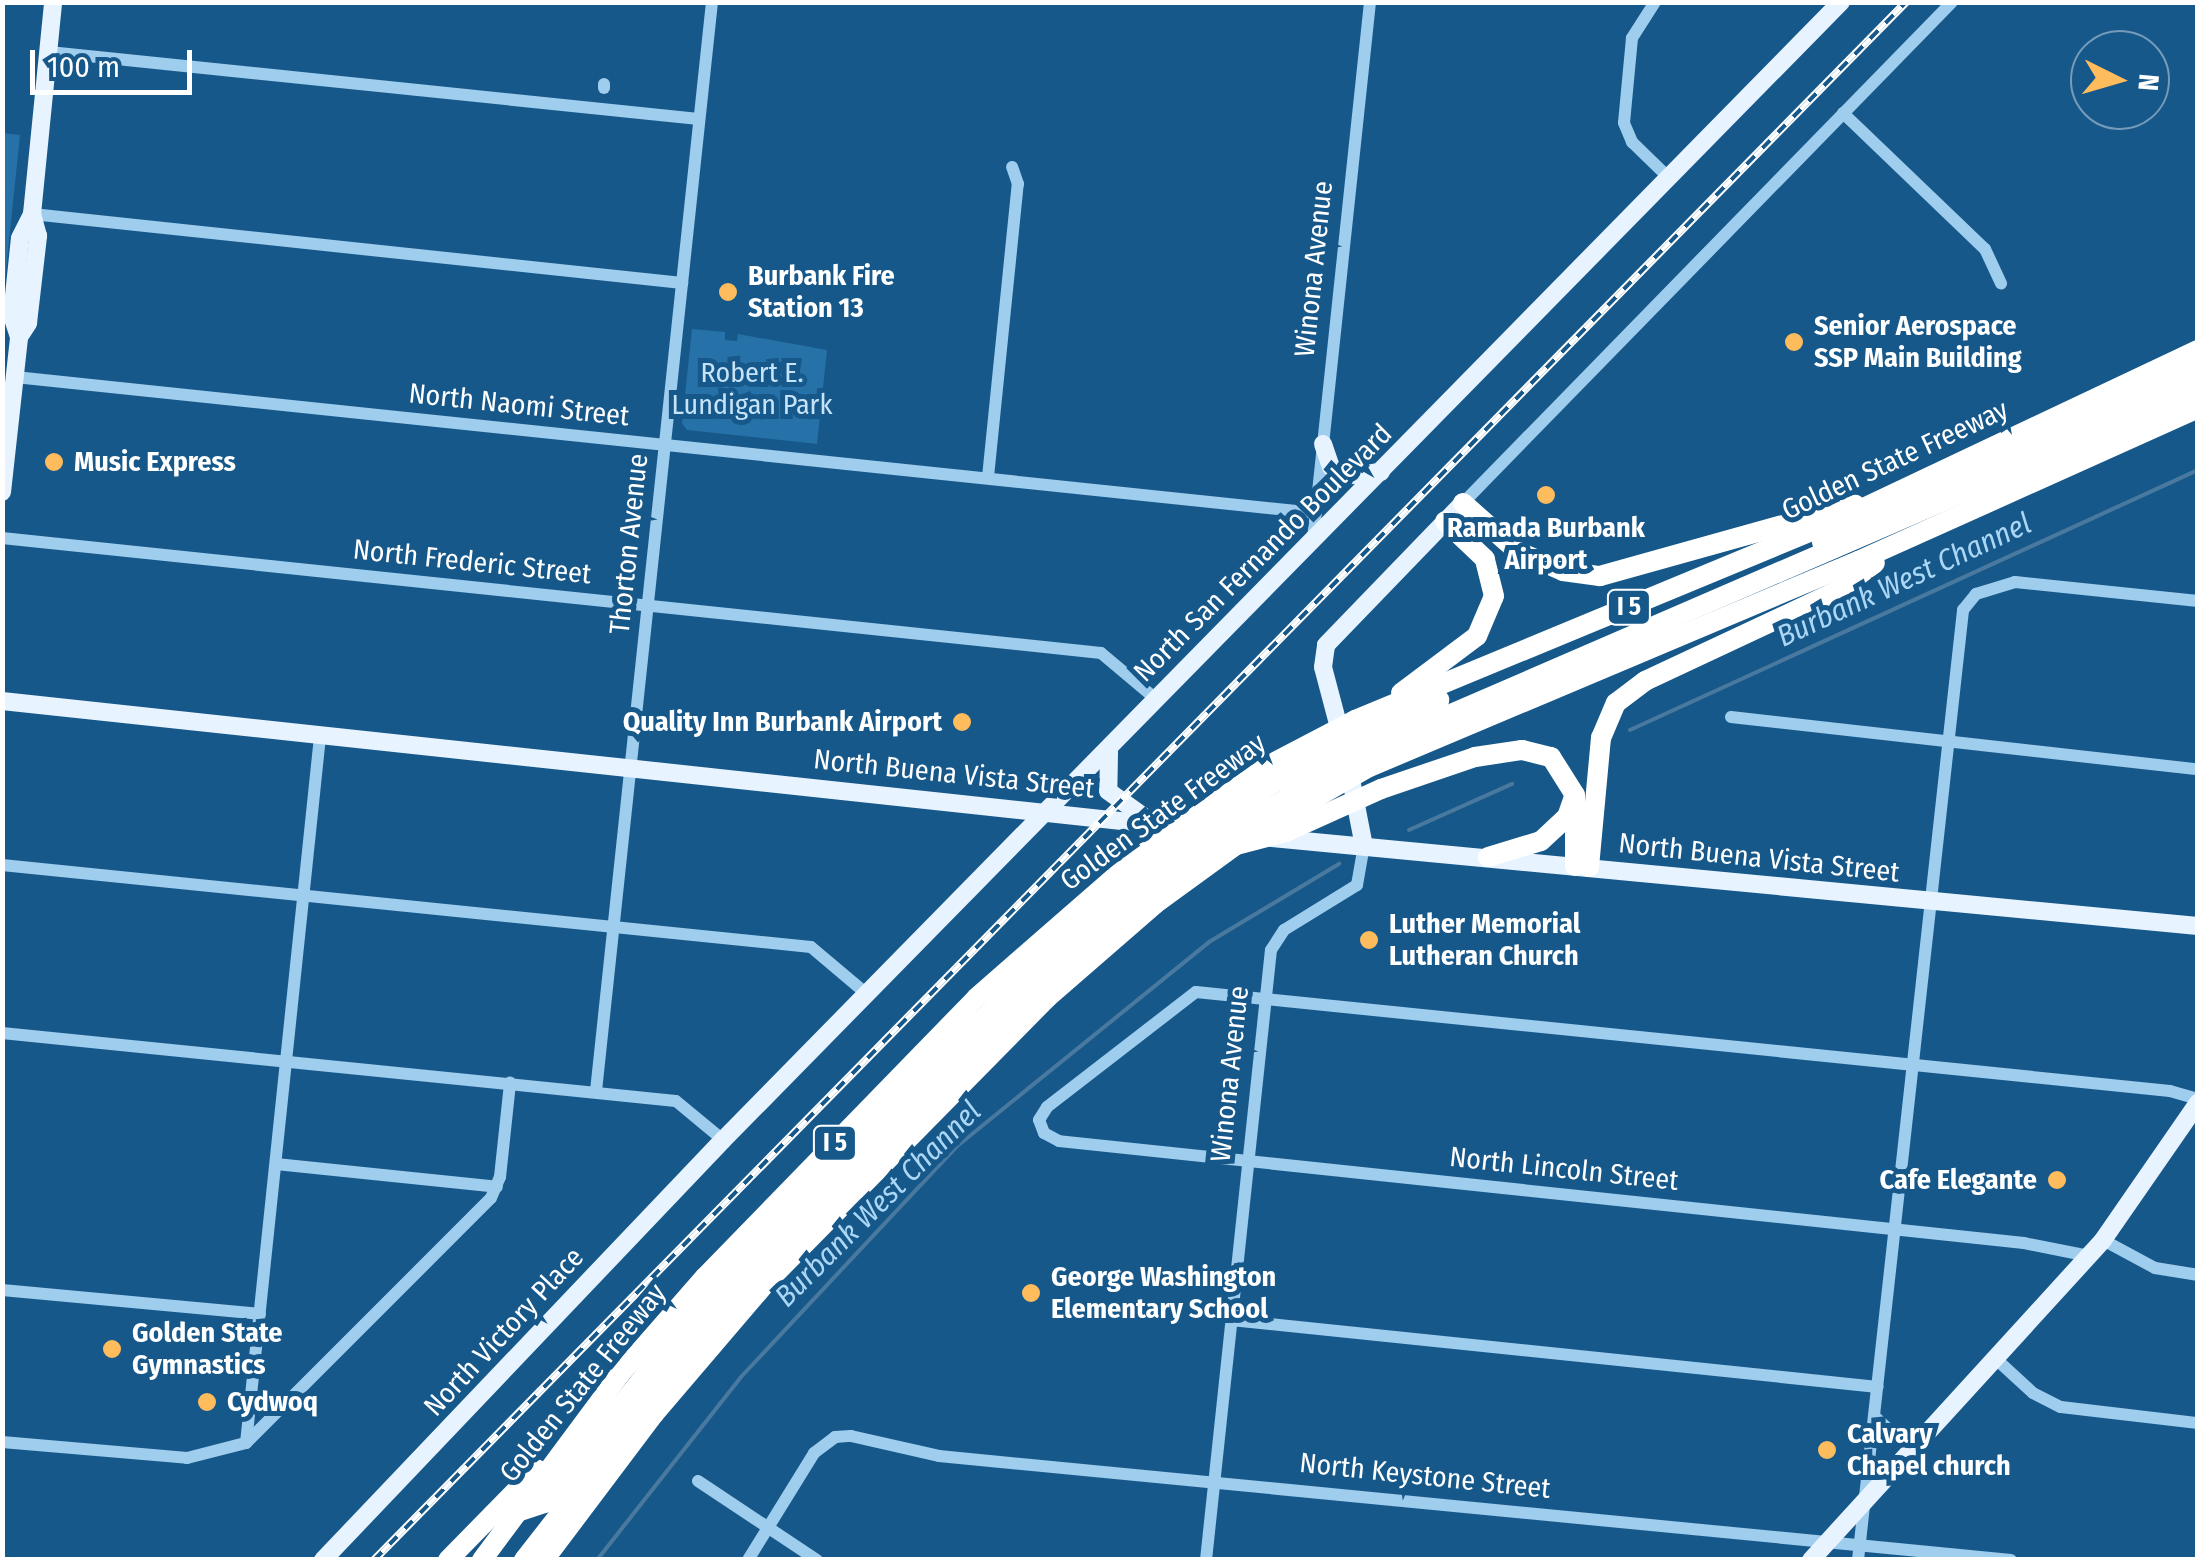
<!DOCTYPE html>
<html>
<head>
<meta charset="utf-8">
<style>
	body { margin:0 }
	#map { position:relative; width:2200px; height:1562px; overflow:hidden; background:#17588a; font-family:"Fira Sans Condensed",sans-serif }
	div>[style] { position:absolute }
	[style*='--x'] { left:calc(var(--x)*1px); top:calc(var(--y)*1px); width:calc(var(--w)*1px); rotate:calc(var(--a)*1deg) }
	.green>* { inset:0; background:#2671a7 }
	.stream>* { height:4px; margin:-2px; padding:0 2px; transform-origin:2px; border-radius:2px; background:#49799e }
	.minor>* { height:12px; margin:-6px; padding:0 6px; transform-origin:6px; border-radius:6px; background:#9fcdee }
	.major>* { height:18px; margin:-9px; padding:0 9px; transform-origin:9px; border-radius:9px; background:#e7f3ff }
	.highway>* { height:20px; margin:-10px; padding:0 10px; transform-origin:10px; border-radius:10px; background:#fff }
	.rail>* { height:8px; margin-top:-4px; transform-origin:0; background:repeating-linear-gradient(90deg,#17588a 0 11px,#fff 0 22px); box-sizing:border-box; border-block:2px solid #fff }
	.highway-bridge>* { height:20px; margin:-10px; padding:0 10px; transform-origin:10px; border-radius:10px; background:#fff }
	.dots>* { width:28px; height:28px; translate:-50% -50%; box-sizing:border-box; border:5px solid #17588a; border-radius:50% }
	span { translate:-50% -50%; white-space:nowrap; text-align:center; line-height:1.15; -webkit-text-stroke:10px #17588a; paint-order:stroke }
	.shield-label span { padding:2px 8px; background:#17588a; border:2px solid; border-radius:8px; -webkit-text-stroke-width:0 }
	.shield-label { font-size:25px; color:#fff; font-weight:700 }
	.street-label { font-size:28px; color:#fff }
	.poi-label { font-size:28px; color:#fff; font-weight:700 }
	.left { translate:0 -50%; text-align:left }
	.right { translate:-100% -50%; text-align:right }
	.park-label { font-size:28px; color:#c5e4fa }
	.water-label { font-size:30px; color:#abd7f6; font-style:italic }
	.frame { position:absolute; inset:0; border:5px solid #fff; pointer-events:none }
	.north { position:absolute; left:2070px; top:30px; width:100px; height:100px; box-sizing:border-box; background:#17588a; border:2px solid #749bb9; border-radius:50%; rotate:95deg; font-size:28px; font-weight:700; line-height:40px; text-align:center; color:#fff }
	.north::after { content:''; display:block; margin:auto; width:35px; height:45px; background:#ffbc5d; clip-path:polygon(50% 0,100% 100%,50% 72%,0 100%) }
	.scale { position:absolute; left:30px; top:50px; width:162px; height:45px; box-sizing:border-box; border:5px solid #fff; border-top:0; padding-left:12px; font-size:30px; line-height:35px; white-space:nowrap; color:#fff; -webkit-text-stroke:8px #17588a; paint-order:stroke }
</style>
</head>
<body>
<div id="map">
	<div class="green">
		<div style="clip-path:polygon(3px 133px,20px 135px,3px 299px,2px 133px)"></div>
		<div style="clip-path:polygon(692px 329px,725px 332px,725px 340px,737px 341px,738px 334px,827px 350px,817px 444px,687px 430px,682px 423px)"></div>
	</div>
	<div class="stream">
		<div style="--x:1630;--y:730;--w:625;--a:-24.6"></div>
		<div style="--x:1409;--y:830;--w:113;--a:-24.1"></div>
		<div style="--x:597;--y:1560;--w:231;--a:-51.8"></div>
		<div style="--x:740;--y:1378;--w:316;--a:-46.9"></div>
		<div style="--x:956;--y:1147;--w:326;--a:-39"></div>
		<div style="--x:1209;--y:942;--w:152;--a:-31"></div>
	</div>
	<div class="minor">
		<div style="--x:1655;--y:2;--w:43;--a:122.6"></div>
		<div style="--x:1632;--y:38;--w:85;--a:95.4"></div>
		<div style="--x:1624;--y:123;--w:21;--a:67"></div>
		<div style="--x:1632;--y:142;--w:52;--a:44.2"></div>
		<div style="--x:49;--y:52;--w:653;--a:5.89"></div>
		<div style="--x:604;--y:84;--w:4;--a:90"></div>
		<div style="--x:1843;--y:113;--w:197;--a:43.8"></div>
		<div style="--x:1985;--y:249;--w:38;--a:65"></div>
		<div style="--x:32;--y:214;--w:654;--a:6.06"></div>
		<div style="--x:15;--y:377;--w:1308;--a:5.97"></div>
		<div style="--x:988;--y:477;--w:295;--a:-84.2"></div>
		<div style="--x:1018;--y:184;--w:18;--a:-109"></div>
		<div style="--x:1463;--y:503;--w:700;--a:-45.69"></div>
		<div style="--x:2;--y:538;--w:1105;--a:5.97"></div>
		<div style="--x:1101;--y:653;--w:73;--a:40"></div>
		<div style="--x:1313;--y:539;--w:540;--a:-83.94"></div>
		<div style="--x:1731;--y:717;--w:470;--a:6.4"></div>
		<div style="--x:2;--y:865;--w:813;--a:5.79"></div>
		<div style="--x:811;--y:947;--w:75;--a:40.1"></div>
		<div style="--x:2;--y:1033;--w:677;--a:5.76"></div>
		<div style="--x:676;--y:1101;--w:61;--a:39.7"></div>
		<div style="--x:596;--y:1091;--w:1095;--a:-83.92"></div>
		<div style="--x:276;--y:1164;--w:222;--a:5.9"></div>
		<div style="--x:2103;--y:1240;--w:59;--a:28.3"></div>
		<div style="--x:2155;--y:1268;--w:44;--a:9.2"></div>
		<div style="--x:2089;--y:1256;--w:66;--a:-168.7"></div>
		<div style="--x:2024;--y:1243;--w:970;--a:-173.97"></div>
		<div style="--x:1059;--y:1141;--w:17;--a:-152"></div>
		<div style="--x:1044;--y:1133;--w:14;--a:-111"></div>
		<div style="--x:1039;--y:1120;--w:15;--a:-58"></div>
		<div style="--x:1047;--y:1107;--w:188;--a:-37.7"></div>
		<div style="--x:1196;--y:992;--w:979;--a:5.8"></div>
		<div style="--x:2170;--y:1091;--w:29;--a:16"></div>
		<div style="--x:2;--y:1290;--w:259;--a:5.3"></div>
		<div style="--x:1231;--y:1320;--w:650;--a:5.91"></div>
		<div style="--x:1996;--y:1359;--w:50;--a:42.6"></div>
		<div style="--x:2033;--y:1393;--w:31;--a:27"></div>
		<div style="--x:2061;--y:1407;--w:138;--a:6.7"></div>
		<div style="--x:1875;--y:1417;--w:28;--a:42"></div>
		<div style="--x:1896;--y:1436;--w:29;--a:-2"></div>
		<div style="--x:2;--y:1442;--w:186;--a:4.9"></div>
		<div style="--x:187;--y:1458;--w:61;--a:-14.3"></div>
		<div style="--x:246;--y:1443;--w:346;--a:-45"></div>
		<div style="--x:491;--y:1198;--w:23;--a:-67"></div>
		<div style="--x:500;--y:1177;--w:95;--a:-83.9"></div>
		<div style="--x:246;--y:1443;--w:711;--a:-84.02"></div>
		<div style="--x:698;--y:1481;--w:143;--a:33.6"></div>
		<div style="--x:748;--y:1560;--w:126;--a:-58.3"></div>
		<div style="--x:814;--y:1453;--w:26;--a:-37"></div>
		<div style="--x:835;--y:1437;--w:16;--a:-4"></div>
		<div style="--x:851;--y:1436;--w:90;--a:12.8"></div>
		<div style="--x:939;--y:1456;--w:1077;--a:5.54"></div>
		<div style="--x:1206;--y:1560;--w:613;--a:-83.92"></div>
		<div style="--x:1271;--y:950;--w:24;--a:-57"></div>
		<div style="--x:1284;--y:930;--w:86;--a:-31.7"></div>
		<div style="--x:1357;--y:885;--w:40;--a:-80"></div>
		<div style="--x:1858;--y:1560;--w:956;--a:-83.69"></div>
		<div style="--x:1963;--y:610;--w:21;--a:-51"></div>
		<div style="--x:1976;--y:594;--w:41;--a:-17.1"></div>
		<div style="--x:2015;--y:582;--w:184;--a:5.9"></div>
	</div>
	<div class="major">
		<div style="--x:19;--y:337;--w:17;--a:-57"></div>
		<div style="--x:28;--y:323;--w:88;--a:-83.4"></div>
		<div style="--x:38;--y:236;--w:23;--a:-105"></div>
		<div style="--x:32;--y:214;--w:213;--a:-84.3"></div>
		<div style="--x:1323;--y:444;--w:24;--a:71"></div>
		<div style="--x:1331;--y:467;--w:15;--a:37"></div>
		<div style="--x:1343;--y:476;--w:38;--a:-6"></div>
		<div style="--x:2;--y:492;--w:156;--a:-83.7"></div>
		<div style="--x:19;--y:337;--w:23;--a:-108"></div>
		<div style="--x:12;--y:315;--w:77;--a:-84.1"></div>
		<div style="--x:20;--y:238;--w:27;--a:-63"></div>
		<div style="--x:2;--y:701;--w:1192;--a:6.12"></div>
		<div style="--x:1342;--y:739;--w:74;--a:-104.8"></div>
		<div style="--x:1323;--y:667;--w:22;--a:-82"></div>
		<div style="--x:1326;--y:645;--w:197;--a:-46"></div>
		<div style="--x:1109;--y:752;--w:39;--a:91"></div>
		<div style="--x:1108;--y:791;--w:48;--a:35.7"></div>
		<div style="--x:1348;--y:764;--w:84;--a:79"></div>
		<div style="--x:1272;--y:838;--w:930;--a:5.43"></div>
		<div style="--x:323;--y:1560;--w:580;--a:-46.4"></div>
		<div style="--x:723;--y:1140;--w:1595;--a:-45.51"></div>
		<div style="--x:1811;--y:1560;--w:433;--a:-47.6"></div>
		<div style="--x:2103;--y:1240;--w:167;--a:-55.3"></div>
	</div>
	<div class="highway">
		<div style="--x:1463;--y:503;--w:72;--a:41.6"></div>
		<div style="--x:1517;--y:551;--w:50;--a:23.5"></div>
		<div style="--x:1563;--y:571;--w:37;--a:8"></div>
		<div style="--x:1600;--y:576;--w:265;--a:-15.6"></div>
		<div style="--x:1822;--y:542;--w:413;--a:-24.5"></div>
		<div style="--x:1401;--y:693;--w:95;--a:-36.9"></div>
		<div style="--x:1477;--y:636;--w:43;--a:-67"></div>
		<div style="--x:1494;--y:596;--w:38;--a:-104"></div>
		<div style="--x:1485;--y:559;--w:55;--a:-136.5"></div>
		<div style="--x:1355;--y:720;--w:521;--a:-22.48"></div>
		<div style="--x:1836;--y:521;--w:400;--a:-25.3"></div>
		<div style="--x:1359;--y:738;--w:89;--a:-25.4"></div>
		<div style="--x:1363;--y:752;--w:910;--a:-23.38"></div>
		<div style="--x:1367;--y:768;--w:533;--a:-22.86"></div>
		<div style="--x:1858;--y:561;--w:373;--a:-24.2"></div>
		<div style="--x:1381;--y:789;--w:99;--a:-18.8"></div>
		<div style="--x:1475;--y:757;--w:48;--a:-8.5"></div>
		<div style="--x:1522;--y:750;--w:30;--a:14"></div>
		<div style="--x:1551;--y:757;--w:45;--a:57.7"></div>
		<div style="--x:1575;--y:795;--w:71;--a:90"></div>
		<div style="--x:1488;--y:857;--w:55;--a:-16.8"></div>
		<div style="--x:1541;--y:841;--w:35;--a:-43"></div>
		<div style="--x:1567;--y:817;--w:21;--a:-71"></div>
		<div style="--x:1589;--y:867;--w:130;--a:-84.7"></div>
		<div style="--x:1601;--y:738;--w:38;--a:-67"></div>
		<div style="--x:1616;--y:703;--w:36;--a:-37"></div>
		<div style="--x:1645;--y:681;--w:212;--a:-25.1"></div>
		<div style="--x:1837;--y:591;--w:47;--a:-36.4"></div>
		<div style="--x:514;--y:1513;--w:32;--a:-18"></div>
		<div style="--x:544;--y:1503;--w:205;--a:-51.7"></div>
		<div style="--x:671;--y:1342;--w:135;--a:-48"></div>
		<div style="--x:761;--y:1242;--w:402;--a:-45.1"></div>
		<div style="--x:1045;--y:957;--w:145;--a:-40"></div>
		<div style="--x:448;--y:1560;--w:127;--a:-45.6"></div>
		<div style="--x:482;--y:1560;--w:232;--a:-53.4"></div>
		<div style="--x:620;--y:1374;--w:129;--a:-48.8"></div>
		<div style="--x:705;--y:1277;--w:389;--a:-45.8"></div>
		<div style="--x:976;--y:998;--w:208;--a:-41.1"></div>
		<div style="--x:524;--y:1560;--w:308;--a:-52.1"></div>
		<div style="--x:713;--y:1317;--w:523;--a:-45.46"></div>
		<div style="--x:1080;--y:944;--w:124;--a:-38.8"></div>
		<div style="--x:544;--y:1560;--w:183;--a:-53"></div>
		<div style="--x:654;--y:1414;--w:172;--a:-49.5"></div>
		<div style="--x:766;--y:1283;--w:400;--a:-45.4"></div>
		<div style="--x:1047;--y:998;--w:143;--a:-41"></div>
		<div style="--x:1155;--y:904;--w:100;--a:-36.1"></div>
	</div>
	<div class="rail">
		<div style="--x:374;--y:1560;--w:2185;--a:-45.48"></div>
	</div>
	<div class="highway-bridge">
		<div style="--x:1255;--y:833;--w:129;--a:-30.1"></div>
		<div style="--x:1236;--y:845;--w:52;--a:-14.6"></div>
		<div style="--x:1286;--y:832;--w:104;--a:-24.4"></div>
		<div style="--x:1133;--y:861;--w:166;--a:-35.2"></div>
		<div style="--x:1269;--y:765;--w:97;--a:-27.6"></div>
		<div style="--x:1156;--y:864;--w:140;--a:-34.5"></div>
		<div style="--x:1271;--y:785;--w:100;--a:-28.1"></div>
		<div style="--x:1177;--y:866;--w:218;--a:-31.5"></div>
	</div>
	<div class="dots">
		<div style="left:728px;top:292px;background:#ffbc5d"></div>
		<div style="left:1794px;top:342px;background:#ffbc5d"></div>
		<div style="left:54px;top:462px;background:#ffbc5d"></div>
		<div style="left:1546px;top:495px;background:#ffbc5d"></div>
		<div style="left:962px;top:722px;background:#ffbc5d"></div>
		<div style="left:1369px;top:940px;background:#ffbc5d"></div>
		<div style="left:2057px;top:1180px;background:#ffbc5d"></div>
		<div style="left:1031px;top:1293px;background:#ffbc5d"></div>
		<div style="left:112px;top:1349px;background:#ffbc5d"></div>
		<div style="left:207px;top:1402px;background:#ffbc5d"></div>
		<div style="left:1827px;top:1450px;background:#ffbc5d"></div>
	</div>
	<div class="shield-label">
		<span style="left:1629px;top:607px">I 5</span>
		<span style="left:835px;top:1143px">I 5</span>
	</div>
	<div class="street-label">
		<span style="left:1314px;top:269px;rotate:-84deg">Winona Avenue</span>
		<span style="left:519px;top:405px;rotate:6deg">North Naomi Street</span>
		<span style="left:1895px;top:460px;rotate:-25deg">Golden State Freeway</span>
		<span style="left:629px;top:544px;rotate:-84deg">Thorton Avenue</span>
		<span style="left:1263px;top:553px;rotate:-45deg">North San Fernando Boulevard</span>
		<span style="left:472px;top:562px;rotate:6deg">North Frederic Street</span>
		<span style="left:954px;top:774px;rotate:6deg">North Buena Vista Street</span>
		<span style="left:1163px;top:812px;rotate:-36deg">Golden State Freeway</span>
		<span style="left:1759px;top:858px;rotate:6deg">North Buena Vista Street</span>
		<span style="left:1230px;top:1074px;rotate:-84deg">Winona Avenue</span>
		<span style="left:1564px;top:1169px;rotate:6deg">North Lincoln Street</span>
		<span style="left:504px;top:1332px;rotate:-47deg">North Victory Place</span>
		<span style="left:583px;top:1383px;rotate:-51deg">Golden State Freeway</span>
		<span style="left:1425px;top:1476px;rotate:6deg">North Keystone Street</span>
	</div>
	<div class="poi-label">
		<span class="left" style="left:748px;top:292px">Burbank Fire<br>Station 13</span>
		<span class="left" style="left:1814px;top:342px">Senior Aerospace<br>SSP Main Building</span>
		<span class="left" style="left:74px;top:462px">Music Express</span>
		<span style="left:1546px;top:544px">Ramada Burbank<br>Airport</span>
		<span class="right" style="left:942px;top:722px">Quality Inn Burbank Airport</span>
		<span class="left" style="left:1389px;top:940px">Luther Memorial<br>Lutheran Church</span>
		<span class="right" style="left:2037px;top:1180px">Cafe Elegante</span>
		<span class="left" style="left:1051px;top:1293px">George Washington<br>Elementary School</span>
		<span class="left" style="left:132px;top:1349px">Golden State<br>Gymnastics</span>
		<span class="left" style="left:227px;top:1402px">Cydwoq</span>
		<span class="left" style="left:1847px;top:1450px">Calvary<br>Chapel church</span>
	</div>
	<div class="park-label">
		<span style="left:752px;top:389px">Robert E.<br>Lundigan Park</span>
	</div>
	<div class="water-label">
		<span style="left:1904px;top:580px;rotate:-25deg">Burbank West Channel</span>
		<span style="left:878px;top:1204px;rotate:-45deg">Burbank West Channel</span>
	</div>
	<div class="frame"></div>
	<div class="north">N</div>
	<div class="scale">100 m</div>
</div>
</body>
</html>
